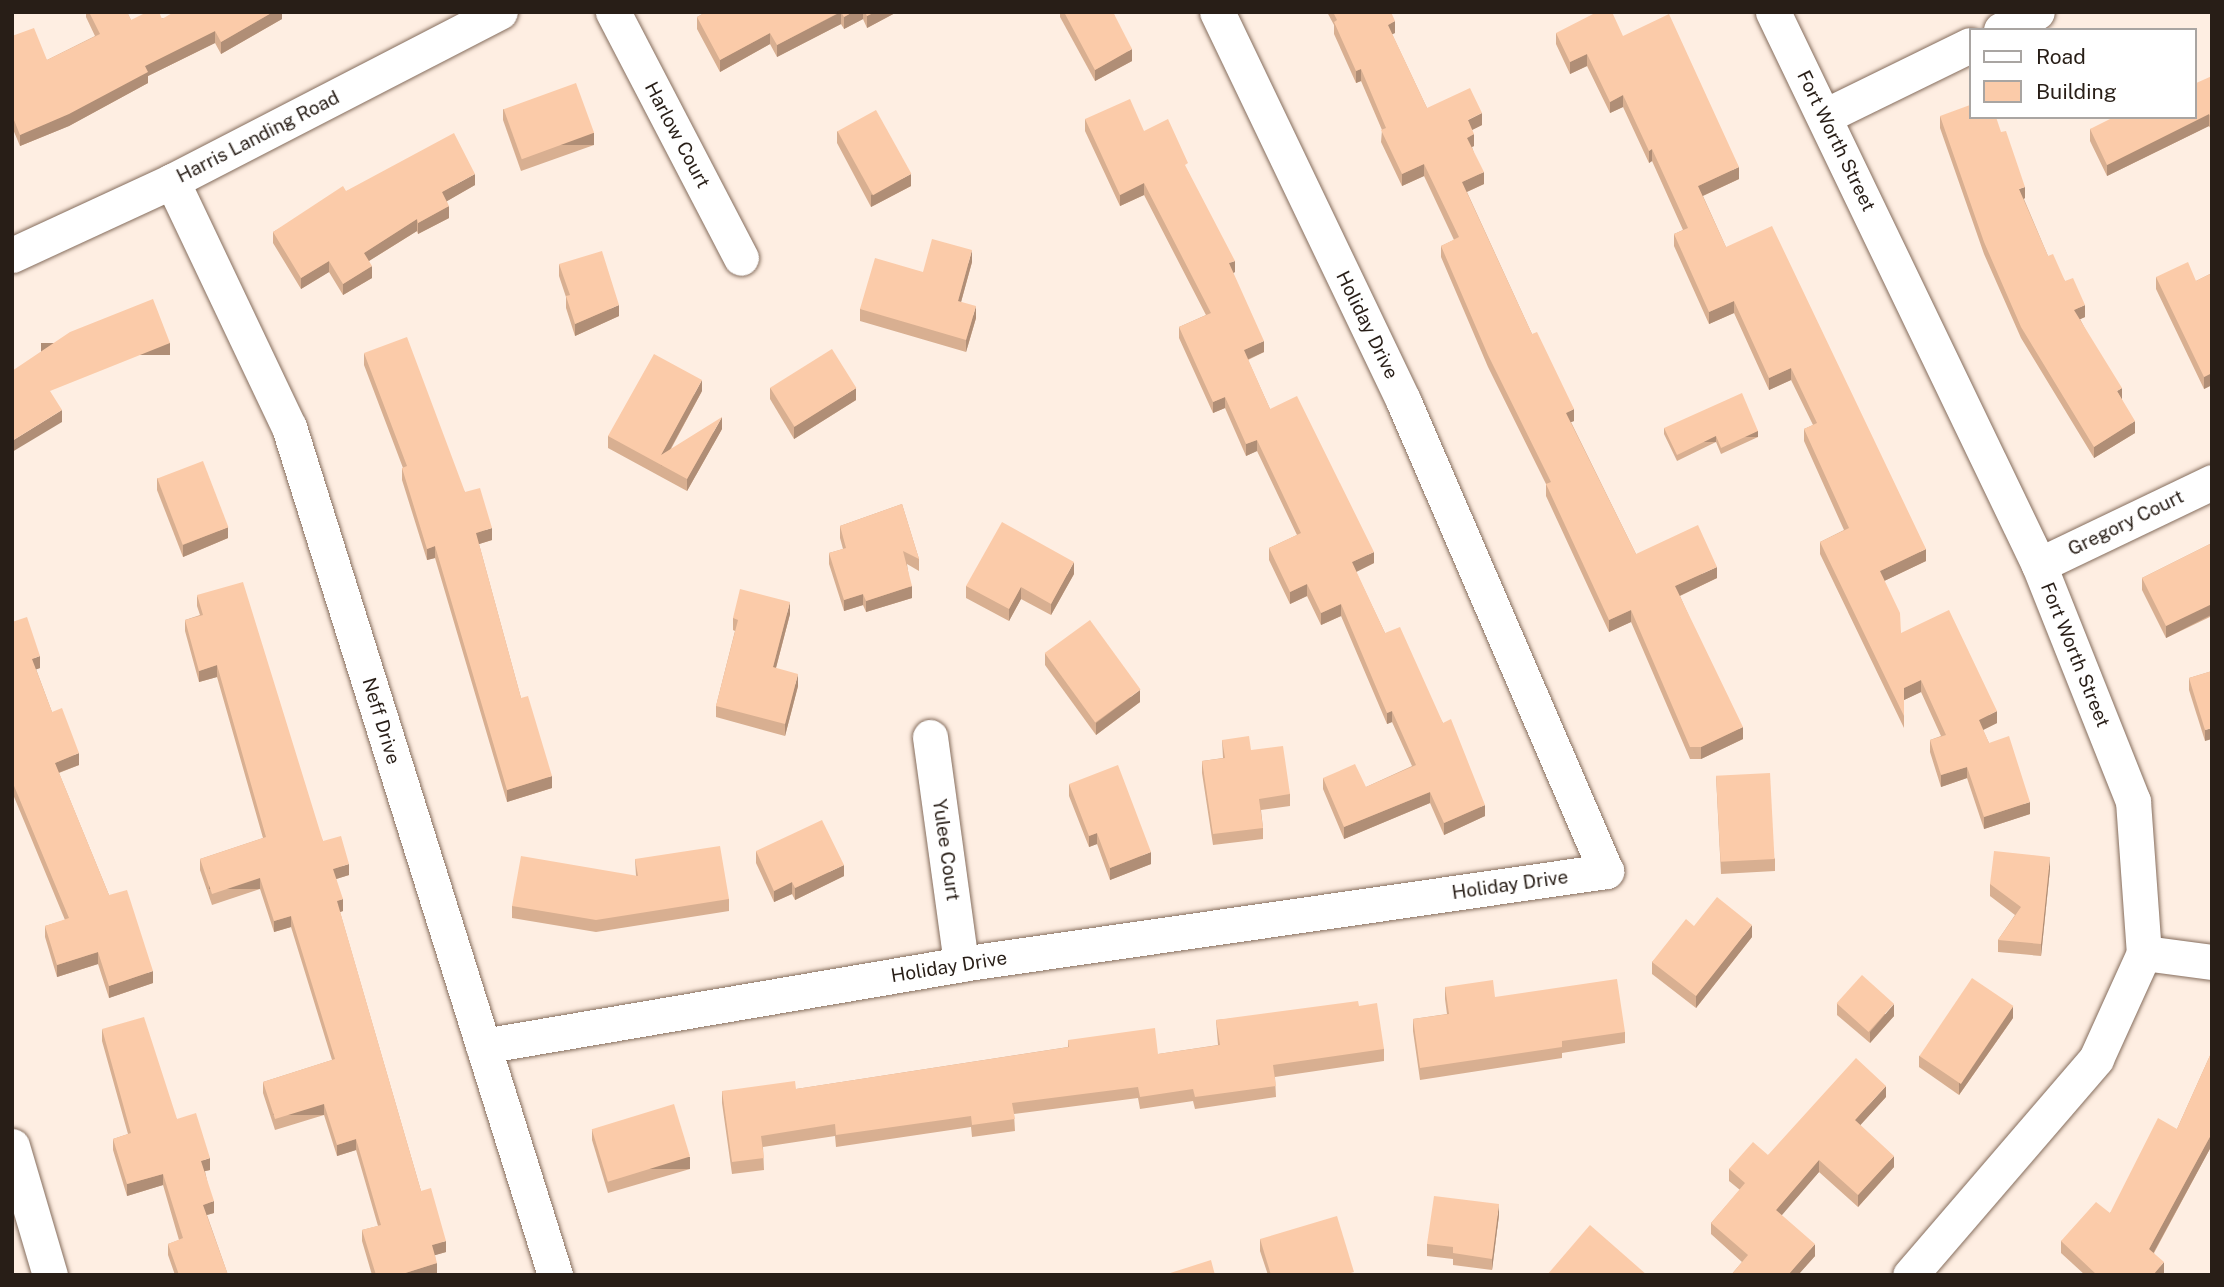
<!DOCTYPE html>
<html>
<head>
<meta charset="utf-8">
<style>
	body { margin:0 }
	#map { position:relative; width:2224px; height:1287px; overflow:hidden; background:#feeee2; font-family:"Public Sans",sans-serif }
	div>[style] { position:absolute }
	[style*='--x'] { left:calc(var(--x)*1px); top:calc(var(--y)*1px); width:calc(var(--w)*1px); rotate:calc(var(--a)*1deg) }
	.roads { filter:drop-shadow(0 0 2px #856d5d) drop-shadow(0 0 2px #856d5d) }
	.minor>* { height:35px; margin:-17.5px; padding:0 17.5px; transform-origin:17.5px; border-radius:17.5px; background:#fff }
	.wall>* { inset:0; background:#d8af91 }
	.shaded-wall>* { inset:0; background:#b08e76; transform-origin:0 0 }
	.building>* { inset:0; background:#fbcba9; transform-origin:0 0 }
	span { translate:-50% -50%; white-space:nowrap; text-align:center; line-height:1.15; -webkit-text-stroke:7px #fff; paint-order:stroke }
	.street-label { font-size:19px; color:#281e17 }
	.frame { position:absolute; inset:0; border:14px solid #281e17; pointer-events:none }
	.legend { position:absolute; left:1969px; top:28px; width:228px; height:91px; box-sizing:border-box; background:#fff; border:2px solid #a9a5a2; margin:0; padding:9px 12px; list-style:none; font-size:21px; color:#281e17 }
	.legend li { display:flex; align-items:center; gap:14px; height:35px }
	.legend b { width:35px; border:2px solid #a9a5a2 }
</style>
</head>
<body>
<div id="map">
	<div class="roads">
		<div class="minor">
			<div style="--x:613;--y:12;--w:277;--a:62.5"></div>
			<div style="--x:1773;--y:12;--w:614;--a:64.31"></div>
			<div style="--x:2039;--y:565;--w:254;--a:68.3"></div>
			<div style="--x:2133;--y:801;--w:152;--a:85.9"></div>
			<div style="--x:2144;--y:953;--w:116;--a:114.4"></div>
			<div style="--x:2096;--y:1059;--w:285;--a:130.7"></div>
			<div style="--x:2001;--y:30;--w:40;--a:-26.6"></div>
			<div style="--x:1825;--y:116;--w:161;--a:-26.1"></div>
			<div style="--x:172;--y:181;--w:272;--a:64.6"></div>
			<div style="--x:289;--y:427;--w:889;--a:72.58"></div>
			<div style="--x:12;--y:255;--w:176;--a:-24.8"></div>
			<div style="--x:172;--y:181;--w:369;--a:-27.3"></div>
			<div style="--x:2039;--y:565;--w:192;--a:-25.6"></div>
			<div style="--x:930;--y:737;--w:229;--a:82.2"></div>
			<div style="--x:2144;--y:953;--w:69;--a:7.5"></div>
			<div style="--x:483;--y:1046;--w:485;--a:-9.7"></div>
			<div style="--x:961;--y:964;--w:652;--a:-8.2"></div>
			<div style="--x:1606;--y:871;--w:513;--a:-113.32"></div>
			<div style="--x:1403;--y:400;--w:430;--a:-115.6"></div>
			<div style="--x:12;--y:1146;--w:134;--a:73.6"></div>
		</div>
	</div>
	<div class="wall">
		<div style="clip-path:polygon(86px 12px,127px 12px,131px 20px,282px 12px,282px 19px,221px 54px,215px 43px,148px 76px,148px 83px,69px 126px,20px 146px,12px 127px,12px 36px,47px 60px,95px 36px,86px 17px)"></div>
		<div style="clip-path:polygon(706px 12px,897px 12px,867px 28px,863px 19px,844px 29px,841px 24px,777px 57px,770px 44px,720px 72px,697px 29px,697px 17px)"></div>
		<div style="clip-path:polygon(1060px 12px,1113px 12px,1132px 61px,1095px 81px,1060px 17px)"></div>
		<div style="clip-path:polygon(1327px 12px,1391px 12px,1395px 33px,1392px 34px,1427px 108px,1482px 125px,1472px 130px,1474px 146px,1472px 147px,1484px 184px,1467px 192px,1532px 334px,1574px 421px,1571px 422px,1636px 554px,1717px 578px,1680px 596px,1743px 739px,1701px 759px,1690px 759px,1631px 622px,1609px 632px,1546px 496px,1546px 484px,1488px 367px,1441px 257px,1441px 246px,1454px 240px,1424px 176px,1402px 186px,1381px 142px,1382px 130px,1361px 81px,1356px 83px,1334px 34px,1334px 25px)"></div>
		<div style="clip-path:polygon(1556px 33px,1623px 36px,1739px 179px,1703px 196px,1726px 247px,1926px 561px,1884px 581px,1901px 633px,1997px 723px,1983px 730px,1989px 743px,2030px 814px,1984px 829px,1967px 778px,1941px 787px,1930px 752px,1930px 740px,1941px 736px,1921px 692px,1904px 700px,1904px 728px,1820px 554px,1820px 542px,1844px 530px,1804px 441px,1804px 429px,1813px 425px,1791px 380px,1769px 390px,1734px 313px,1709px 324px,1674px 246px,1674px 234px,1683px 230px,1652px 161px,1649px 163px,1623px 107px,1610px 113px,1587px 66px,1570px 74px,1556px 44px)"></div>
		<div style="clip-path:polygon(2212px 76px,2212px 131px,2209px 126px,2107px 176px,2090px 141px,2090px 129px,2194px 117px)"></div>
		<div style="clip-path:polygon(503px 109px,594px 145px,521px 171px,503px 120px)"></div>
		<div style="clip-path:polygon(1940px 116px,2025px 198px,2024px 199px,2048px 256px,2065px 281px,2085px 317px,2080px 319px,2122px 400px,2135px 433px,2094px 458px,2021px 338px,1984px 254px,1940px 128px)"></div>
		<div style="clip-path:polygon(1085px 119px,1144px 131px,1188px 172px,1235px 272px,1233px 273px,1264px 352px,1248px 360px,1270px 409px,1374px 563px,1356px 572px,1385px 633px,1443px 723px,1485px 816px,1444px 835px,1430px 803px,1344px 839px,1323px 789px,1323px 778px,1366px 787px,1412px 766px,1392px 722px,1387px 724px,1341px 616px,1321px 625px,1307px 596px,1290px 604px,1269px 560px,1269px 548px,1297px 535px,1257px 451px,1246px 456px,1225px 408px,1213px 413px,1179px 338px,1179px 327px,1206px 315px,1144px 195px,1120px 206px,1085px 131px)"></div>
		<div style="clip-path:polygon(837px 131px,911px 186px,871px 207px,837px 143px)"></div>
		<div style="clip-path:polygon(475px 185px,447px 201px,449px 218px,418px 234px,417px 231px,369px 261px,372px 278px,343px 295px,329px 272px,301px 289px,273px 243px,273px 232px,346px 191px)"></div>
		<div style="clip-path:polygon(972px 262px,961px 302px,976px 318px,966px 352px,860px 321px,860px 309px,923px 272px)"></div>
		<div style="clip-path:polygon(559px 264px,619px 316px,575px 336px,566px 308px,566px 297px,559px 276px)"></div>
		<div style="clip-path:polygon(2212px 273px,2212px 385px,2204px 389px,2156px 289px,2156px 277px,2196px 281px)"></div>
		<div style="clip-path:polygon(364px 353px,465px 492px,492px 540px,479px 544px,521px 698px,552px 788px,507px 802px,435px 558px,427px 560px,402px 480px,402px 468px,403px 468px,364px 365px)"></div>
		<div style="clip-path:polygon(770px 388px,856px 400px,794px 439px,770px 399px)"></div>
		<div style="clip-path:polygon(702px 391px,671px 449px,722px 429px,687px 491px,608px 448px,608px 436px)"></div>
		<div style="clip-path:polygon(1664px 428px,1758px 437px,1721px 454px,1716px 442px,1677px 461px,1664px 434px)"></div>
		<div style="clip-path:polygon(157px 478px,228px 538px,183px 557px,157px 490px)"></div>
		<div style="clip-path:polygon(902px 504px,919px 559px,919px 571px,907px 564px,912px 598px,866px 612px,863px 605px,844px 611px,829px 564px,829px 553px,843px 549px,840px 538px,840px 526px)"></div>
		<div style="clip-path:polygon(2212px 543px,2212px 616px,2166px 638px,2142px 590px,2142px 578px)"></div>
		<div style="clip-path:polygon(1074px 574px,1051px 615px,1021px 599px,1009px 621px,966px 598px,966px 586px)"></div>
		<div style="clip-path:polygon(197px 595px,323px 841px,349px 875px,336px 879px,343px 911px,340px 912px,421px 1191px,446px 1252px,435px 1255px,437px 1274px,372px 1275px,362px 1241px,362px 1230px,378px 1226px,356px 1150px,337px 1156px,324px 1115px,275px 1130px,263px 1093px,263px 1082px,332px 1060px,291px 927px,274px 932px,260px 889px,212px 905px,200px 870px,200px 859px,263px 838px,217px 677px,199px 682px,185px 631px,185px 620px,200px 615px,197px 606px)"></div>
		<div style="clip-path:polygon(790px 614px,776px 668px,798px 686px,785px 736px,716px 717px,716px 706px,735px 631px,733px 630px,733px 618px)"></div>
		<div style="clip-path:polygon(12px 622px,40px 668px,36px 669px,52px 712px,79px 765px,59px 773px,109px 895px,153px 983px,109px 998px,98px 964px,57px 977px,45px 937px,45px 926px,65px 920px,12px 792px)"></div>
		<div style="clip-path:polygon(1045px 653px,1140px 702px,1096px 735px,1045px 665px)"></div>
		<div style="clip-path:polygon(2212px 671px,2205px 741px,2189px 690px,2189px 678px)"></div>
		<div style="clip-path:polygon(1222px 740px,1251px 750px,1290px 794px,1290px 806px,1261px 810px,1263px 828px,1263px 839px,1213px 845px,1202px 773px,1202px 761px,1223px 758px)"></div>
		<div style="clip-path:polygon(1716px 776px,1775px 859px,1775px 871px,1721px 874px)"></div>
		<div style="clip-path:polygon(1069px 784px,1151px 864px,1110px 880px,1097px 844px,1089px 847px,1069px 796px)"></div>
		<div style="clip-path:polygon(756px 851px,844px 876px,795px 900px,792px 894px,774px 902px,756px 863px)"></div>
		<div style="clip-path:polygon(635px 859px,729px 899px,729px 911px,596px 932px,512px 918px,512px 906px,636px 876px)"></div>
		<div style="clip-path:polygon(2050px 869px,2041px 956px,1998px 952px,1998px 940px,2015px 915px,1990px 896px,1990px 884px)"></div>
		<div style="clip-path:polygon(1694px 926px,1752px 937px,1696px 1008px,1652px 974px,1652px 962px)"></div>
		<div style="clip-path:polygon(1445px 987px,1495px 997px,1625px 1032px,1625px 1043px,1562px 1053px,1562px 1058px,1420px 1080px,1413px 1031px,1413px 1019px,1447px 1014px,1445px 999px)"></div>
		<div style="clip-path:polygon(1837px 1003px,1894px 1016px,1870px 1043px,1837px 1015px)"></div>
		<div style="clip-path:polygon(1359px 1006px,1384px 1049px,1384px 1061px,1275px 1077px,1276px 1097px,1195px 1109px,1193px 1101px,1140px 1109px,1138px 1098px,1014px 1114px,1015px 1131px,972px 1137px,971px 1127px,836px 1147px,835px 1136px,763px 1147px,764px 1170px,732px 1174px,722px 1103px,722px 1091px,796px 1089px,1068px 1047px,1068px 1040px,1158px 1054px,1218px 1045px,1216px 1020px)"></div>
		<div style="clip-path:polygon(2013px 1018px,1959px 1095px,1919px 1067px,1919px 1056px)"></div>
		<div style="clip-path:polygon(102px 1029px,177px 1119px,210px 1170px,205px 1171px,214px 1213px,207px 1215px,228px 1275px,175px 1275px,168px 1255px,168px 1244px,179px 1240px,163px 1185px,127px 1196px,113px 1150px,113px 1139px,128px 1134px,102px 1041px)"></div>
		<div style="clip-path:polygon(2212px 1051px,2212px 1145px,2154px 1253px,2164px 1274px,2085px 1275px,2061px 1253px,2061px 1241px,2110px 1213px,2177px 1129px)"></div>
		<div style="clip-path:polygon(1886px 1097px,1860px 1125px,1894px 1167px,1858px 1207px,1819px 1172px,1781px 1215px,1815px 1256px,1798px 1275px,1731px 1275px,1742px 1262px,1711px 1234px,1711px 1223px,1740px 1190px,1729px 1181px,1729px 1169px,1768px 1155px)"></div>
		<div style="clip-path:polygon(592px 1129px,690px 1169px,608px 1193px,592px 1140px)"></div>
		<div style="clip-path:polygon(1499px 1215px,1492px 1270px,1453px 1265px,1453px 1259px,1427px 1256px,1427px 1244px)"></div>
		<div style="clip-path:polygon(1260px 1239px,1354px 1275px,1268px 1275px,1260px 1251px)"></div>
	</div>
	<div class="shaded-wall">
		<div style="clip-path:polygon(273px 12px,282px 12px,282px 19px,221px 54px,221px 42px)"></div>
		<div style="clip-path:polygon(841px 12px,841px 24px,777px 57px,777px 45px)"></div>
		<div style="clip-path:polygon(853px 12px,863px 12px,863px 19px,844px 29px,844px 17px)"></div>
		<div style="clip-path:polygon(875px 12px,897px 12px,867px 28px,867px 16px)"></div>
		<div style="clip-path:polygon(1395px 21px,1395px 33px,1388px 36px,1388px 25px)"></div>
		<div style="clip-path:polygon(215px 31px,215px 43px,148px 76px,148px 83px,69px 126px,20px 146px,20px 135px,145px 66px)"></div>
		<div style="clip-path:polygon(770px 33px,770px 44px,720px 72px,720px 60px)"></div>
		<div style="clip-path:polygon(1132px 49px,1132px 61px,1095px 81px,1095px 70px)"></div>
		<div style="clip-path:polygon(1587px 54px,1587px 66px,1570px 74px,1570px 62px)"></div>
		<div style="clip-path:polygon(1361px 69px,1361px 81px,1356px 83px,1356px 71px)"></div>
		<div style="clip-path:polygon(1623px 95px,1623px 107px,1610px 113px,1610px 102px)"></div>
		<div style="clip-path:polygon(1482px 113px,1482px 125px,1468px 132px,1468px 120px)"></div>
		<div style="clip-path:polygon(2209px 114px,2209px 126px,2107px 176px,2107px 165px)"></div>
		<div style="left:594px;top:133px;width:12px;height:77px;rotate:90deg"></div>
		<div style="clip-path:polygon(1474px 134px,1474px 146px,1467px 149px,1467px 138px)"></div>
		<div style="clip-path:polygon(1652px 149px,1652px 161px,1649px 163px,1649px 151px)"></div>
		<div style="clip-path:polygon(1424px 164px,1424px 176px,1402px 186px,1402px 174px)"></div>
		<div style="clip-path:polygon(1739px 167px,1739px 179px,1698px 198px,1698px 186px)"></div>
		<div style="clip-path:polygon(1484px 172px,1484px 184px,1462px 194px,1462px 182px)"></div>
		<div style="clip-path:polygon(475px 174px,475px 185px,442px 204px,442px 192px)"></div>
		<div style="clip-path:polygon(911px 174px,911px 186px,871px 207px,871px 195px)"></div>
		<div style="clip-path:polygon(1144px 183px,1144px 195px,1120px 206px,1120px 195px)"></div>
		<div style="clip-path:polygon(2025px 187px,2025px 198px,2019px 201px,2019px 189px)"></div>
		<div style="clip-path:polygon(449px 206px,449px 218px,418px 234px,418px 223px)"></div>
		<div style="clip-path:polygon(417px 219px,417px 231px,364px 264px,364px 253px)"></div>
		<div style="clip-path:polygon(972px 250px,972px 262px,958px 313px,958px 301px)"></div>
		<div style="clip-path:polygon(329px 261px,329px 272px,301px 289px,301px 278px)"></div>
		<div style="clip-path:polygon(1235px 261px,1235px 272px,1229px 275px,1229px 263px)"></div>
		<div style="clip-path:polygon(372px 266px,372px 278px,343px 295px,343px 284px)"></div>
		<div style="clip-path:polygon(1734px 301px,1734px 313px,1709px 324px,1709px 312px)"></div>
		<div style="clip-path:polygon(619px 305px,619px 316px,575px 336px,575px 324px)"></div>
		<div style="clip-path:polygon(2085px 305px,2085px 317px,2074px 322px,2074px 310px)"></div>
		<div style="clip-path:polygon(976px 306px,976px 318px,966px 352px,966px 340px)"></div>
		<div style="clip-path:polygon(1264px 341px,1264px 352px,1244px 361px,1244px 350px)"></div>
		<div style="left:170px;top:343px;width:12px;height:129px;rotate:90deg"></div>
		<div style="clip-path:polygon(1791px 368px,1791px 380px,1769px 390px,1769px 378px)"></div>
		<div style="clip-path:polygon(2212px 373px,2212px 385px,2204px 389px,2204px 377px)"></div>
		<div style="clip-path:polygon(702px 380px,702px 391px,661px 466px,661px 455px)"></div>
		<div style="clip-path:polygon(856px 388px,856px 400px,794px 439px,794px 427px)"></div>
		<div style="clip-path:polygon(2122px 388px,2122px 400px,2117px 391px)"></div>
		<div style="clip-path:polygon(1225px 397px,1225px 408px,1213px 413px,1213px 402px)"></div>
		<div style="clip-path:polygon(1574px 409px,1574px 421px,1566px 424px,1566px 413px)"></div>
		<div style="clip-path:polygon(62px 410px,62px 422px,12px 452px,12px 441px)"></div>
		<div style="clip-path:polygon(722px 417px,722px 429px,687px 491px,687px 479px)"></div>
		<div style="clip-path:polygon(2135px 421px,2135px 433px,2094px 458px,2094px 447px)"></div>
		<div style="left:1758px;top:431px;width:6px;height:41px;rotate:90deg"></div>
		<div style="left:1716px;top:436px;width:6px;height:43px;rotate:90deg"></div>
		<div style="clip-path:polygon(1257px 440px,1257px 451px,1246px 456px,1246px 444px)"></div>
		<div style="clip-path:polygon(228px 527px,228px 538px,183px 557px,183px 545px)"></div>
		<div style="clip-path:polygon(492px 528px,492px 540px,476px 545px,476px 533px)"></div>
		<div style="clip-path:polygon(435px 546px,435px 558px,427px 560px,427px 549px)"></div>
		<div style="clip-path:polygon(1926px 549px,1926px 561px,1880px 583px,1880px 571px)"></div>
		<div style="clip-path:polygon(1374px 552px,1374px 563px,1352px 574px,1352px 562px)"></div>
		<div style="clip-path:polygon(1074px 562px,1074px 574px,1051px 615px,1051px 604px)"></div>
		<div style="clip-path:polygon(1717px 567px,1717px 578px,1675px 598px,1675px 586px)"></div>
		<div style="clip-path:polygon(1307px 584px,1307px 596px,1290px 604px,1290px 592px)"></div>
		<div style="clip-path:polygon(912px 586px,912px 598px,866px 612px,866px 601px)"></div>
		<div style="clip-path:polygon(1021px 587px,1021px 599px,1009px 621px,1009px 609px)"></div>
		<div style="clip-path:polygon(863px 594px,863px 605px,844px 611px,844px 600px)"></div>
		<div style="clip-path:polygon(790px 602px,790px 614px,773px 679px,773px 667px)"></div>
		<div style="clip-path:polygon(2211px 603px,2211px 615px,2166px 638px,2166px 626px)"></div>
		<div style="clip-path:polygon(1341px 604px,1341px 616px,1321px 625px,1321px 613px)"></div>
		<div style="clip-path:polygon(1631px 610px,1631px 622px,1609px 632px,1609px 620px)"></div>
		<div style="clip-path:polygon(40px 656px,40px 668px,32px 671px,32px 659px)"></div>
		<div style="clip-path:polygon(217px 665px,217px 677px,199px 682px,199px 671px)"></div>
		<div style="clip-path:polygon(798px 674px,798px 686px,785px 736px,785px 724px)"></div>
		<div style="clip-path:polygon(1921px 680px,1921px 692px,1904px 700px,1904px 688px)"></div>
		<div style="clip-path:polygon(1140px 690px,1140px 702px,1096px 735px,1096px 723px)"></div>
		<div style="clip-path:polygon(1392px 711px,1392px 722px,1387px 724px,1387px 713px)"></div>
		<div style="clip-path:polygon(1997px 711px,1997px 723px,1979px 732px,1979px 720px)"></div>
		<div style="clip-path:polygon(1743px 727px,1743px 739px,1701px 759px,1701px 747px)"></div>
		<div style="clip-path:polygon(2212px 728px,2212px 739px,2205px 741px,2205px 730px)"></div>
		<div style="clip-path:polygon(79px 753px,79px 765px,55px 774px,55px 763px)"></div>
		<div style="clip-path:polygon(1967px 767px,1967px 778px,1941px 787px,1941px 775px)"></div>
		<div style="clip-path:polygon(552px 776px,552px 788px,507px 802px,507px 790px)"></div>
		<div style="clip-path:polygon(1430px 792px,1430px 803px,1344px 839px,1344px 827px)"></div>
		<div style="clip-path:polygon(2030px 802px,2030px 814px,1984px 829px,1984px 817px)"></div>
		<div style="clip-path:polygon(1485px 805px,1485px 816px,1444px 835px,1444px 823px)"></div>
		<div style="clip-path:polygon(1097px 833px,1097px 844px,1089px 847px,1089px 836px)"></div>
		<div style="clip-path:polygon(1151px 852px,1151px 864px,1110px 880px,1110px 868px)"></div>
		<div style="clip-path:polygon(2050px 857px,2050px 869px,2041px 956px,2041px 944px)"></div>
		<div style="clip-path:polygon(349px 864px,349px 875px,333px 880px,333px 869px)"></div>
		<div style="clip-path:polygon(844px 865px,844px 876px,795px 900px,795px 888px)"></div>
		<div style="left:260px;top:878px;width:11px;height:51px;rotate:90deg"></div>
		<div style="clip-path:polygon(792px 882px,792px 894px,774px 902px,774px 891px)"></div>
		<div style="clip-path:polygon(343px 899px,343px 911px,337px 913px,337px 901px)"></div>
		<div style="clip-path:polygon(291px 916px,291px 927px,274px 932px,274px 921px)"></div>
		<div style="clip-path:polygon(1752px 925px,1752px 937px,1696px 1008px,1696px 996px)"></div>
		<div style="clip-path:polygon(98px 952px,98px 964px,57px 977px,57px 965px)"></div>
		<div style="clip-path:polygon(153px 971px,153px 983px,109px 998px,109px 986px)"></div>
		<div style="clip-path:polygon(1894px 1004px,1894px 1016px,1870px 1043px,1870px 1032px)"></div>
		<div style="clip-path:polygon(2013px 1006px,2013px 1018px,1959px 1095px,1959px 1083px)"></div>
		<div style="clip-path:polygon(1886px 1086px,1886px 1097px,1855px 1131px,1855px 1120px)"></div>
		<div style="left:324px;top:1104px;width:11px;height:51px;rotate:90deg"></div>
		<div style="clip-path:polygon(2212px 1133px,2212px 1145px,2149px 1261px,2149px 1249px)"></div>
		<div style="clip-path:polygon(356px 1139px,356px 1150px,337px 1156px,337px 1145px)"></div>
		<div style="clip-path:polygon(1894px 1156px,1894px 1167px,1858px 1207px,1858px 1195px)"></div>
		<div style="left:690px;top:1157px;width:12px;height:85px;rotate:90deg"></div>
		<div style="clip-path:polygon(210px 1158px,210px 1170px,201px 1172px,201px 1161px)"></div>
		<div style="clip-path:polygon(1819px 1160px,1819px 1172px,1776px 1222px,1776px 1210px)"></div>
		<div style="clip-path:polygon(163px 1174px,163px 1185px,127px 1196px,127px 1184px)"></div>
		<div style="clip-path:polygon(214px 1201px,214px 1213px,203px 1216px,203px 1205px)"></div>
		<div style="clip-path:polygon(1499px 1204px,1499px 1215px,1492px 1270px,1492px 1259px)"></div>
		<div style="clip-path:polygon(446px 1241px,446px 1252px,432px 1256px,432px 1245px)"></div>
		<div style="clip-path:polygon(1815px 1244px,1815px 1256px,1798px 1275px,1788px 1275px)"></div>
		<div style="clip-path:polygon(2164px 1262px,2164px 1274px,2153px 1275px)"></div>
		<div style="clip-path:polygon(437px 1263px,437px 1274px,435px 1275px,399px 1275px)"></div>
	</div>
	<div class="building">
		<div style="clip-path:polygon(89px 12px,127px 12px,131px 20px,147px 12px,159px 12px,162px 19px,174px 12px,273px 12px,221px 42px,215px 31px,145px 66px,148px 72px,69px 114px,20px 135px,12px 115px,12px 36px,34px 28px,47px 60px,100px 34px)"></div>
		<div style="clip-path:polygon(706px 12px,840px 12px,777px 45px,770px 33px,720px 60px,697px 17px)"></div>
		<div style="clip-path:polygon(841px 12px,853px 12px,844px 17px)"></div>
		<div style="clip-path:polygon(865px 12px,875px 12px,867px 16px)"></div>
		<div style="clip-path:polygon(1064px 12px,1113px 12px,1132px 49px,1095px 70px)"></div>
		<div style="clip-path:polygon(1333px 12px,1391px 12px,1395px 21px,1388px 25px,1427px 108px,1470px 88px,1482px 113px,1468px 120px,1474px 134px,1467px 138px,1484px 172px,1462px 182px,1532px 334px,1537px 332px,1574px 409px,1566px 413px,1636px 554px,1698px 525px,1717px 567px,1675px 586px,1743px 727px,1701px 747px,1690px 747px,1631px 610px,1609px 620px,1546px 484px,1551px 482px,1488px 355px,1441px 246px,1459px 237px,1424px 164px,1402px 174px,1381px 130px,1386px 128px,1361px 69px,1356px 71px,1334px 22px,1337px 20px)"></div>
		<div style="clip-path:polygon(1597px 12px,1612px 12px,1623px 36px,1669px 14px,1739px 167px,1698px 186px,1726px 247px,1772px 226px,1926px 549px,1880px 571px,1900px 613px,1901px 633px,1949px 610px,1997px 711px,1979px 720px,1989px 743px,2009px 736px,2030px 802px,1984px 817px,1967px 767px,1941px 775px,1930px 740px,1946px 735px,1921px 680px,1904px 688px,1904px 716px,1820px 542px,1849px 528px,1804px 429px,1817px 423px,1791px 368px,1769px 378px,1734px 301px,1709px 312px,1674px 234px,1688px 228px,1652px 149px,1649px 151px,1623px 95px,1610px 102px,1587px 54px,1570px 62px,1556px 33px)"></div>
		<div style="clip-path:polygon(2212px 76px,2212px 119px,2209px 114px,2107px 165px,2090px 129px,2114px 117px,2194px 117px,2194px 84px)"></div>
		<div style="left:576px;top:83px;width:53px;height:77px;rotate:70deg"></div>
		<div style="clip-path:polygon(1130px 99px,1144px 131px,1168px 119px,1188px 163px,1185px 165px,1235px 261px,1229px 263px,1264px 341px,1244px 350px,1270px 409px,1297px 396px,1374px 552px,1352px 562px,1385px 633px,1400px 627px,1443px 723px,1451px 719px,1485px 805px,1444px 823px,1430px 792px,1344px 827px,1323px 778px,1355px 764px,1366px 787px,1416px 765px,1392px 711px,1387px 713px,1341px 604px,1321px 613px,1307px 584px,1290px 592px,1269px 548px,1301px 533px,1257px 440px,1246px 444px,1225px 397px,1213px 402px,1179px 327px,1211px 313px,1144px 183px,1120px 195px,1085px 119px)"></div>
		<div style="clip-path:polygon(1970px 105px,1970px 117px,1996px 117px,2001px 132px,2006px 131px,2025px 187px,2019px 189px,2048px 256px,2053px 254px,2065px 281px,2073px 278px,2085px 305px,2074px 310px,2122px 388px,2117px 391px,2135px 421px,2094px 447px,2021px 327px,1984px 242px,1940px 116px)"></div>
		<div style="left:876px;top:110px;width:73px;height:44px;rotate:61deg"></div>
		<div style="clip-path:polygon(454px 133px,475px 174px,442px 192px,449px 206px,418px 223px,417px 219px,364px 253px,372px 266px,343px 284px,329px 261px,301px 278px,273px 232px,343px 186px,346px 191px)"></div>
		<div style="clip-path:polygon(932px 239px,972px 250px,958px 301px,976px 306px,966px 340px,860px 309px,875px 258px,923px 272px)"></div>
		<div style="clip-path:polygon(602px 251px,619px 305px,575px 324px,566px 296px,570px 295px,559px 264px)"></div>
		<div style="clip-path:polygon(2188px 262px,2196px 281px,2212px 273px,2212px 373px,2204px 377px,2156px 277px)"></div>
		<div style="clip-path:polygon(153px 299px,170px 343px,50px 391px,62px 410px,12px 441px,12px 371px,70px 332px)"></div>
		<div style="clip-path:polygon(407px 337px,465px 492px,480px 488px,492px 528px,476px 533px,521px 698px,528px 696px,552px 776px,507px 790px,435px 546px,427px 549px,402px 468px,407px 466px,364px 353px)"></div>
		<div style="left:832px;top:349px;width:46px;height:73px;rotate:58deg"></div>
		<div style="clip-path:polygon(654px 354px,702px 380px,661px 455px,722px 417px,687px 479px,608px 436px)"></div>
		<div style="clip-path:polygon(1742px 393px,1758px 431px,1721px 448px,1716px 436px,1677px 455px,1664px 428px)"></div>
		<div style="left:203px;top:461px;width:71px;height:49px;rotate:69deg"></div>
		<div style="clip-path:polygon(902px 504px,919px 559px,903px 551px,912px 586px,866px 601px,863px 594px,844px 600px,829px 553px,846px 548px,840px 526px)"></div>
		<div style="clip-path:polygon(1002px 522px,1074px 562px,1051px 604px,1021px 587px,1009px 609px,966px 586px)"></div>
		<div style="clip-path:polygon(2212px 543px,2212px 604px,2166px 626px,2142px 578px)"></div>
		<div style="clip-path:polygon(243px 582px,323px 841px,341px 836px,349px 864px,333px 869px,343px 899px,337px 901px,421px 1191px,431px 1188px,446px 1241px,432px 1245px,437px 1263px,399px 1275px,376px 1275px,362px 1230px,381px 1225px,356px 1139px,337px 1145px,324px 1104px,275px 1119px,263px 1082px,335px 1059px,291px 916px,274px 921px,260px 878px,212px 894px,200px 859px,266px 837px,217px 665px,199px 671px,185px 620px,203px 615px,197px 595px)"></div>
		<div style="clip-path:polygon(740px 589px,790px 602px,773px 667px,798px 674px,785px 724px,716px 706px,738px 620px,733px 618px)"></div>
		<div style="clip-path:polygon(27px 617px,40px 656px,32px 659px,52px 712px,62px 708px,79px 753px,55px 763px,109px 895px,127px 890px,153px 971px,109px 986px,98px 952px,57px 965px,45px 926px,69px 918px,12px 781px,12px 727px,14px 727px,12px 722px,12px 622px)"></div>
		<div style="left:1090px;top:620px;width:86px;height:56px;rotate:54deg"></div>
		<div style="clip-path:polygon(2212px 671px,2212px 728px,2205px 730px,2189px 678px)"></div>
		<div style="clip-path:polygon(1249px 736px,1251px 750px,1283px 746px,1290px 794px,1259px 799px,1263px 828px,1213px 834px,1202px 761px,1225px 758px,1222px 740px)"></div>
		<div style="clip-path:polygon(1118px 765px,1151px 852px,1110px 868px,1097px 833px,1089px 836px,1069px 784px)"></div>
		<div style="left:1770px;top:773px;width:86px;height:54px;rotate:87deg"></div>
		<div style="clip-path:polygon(822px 820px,844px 865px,795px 888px,792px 882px,774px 891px,756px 851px)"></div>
		<div style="clip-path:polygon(720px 846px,729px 899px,596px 920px,512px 906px,521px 856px,638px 876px,635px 859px)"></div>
		<div style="clip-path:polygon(1994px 851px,2050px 857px,2041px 944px,1998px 940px,2021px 907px,1990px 884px)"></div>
		<div style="clip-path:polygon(1717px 897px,1752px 925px,1696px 996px,1652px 962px,1686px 919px,1694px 926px)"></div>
		<div style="left:1862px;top:975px;width:43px;height:38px;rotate:42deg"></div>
		<div style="left:1972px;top:978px;width:50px;height:94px;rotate:34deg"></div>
		<div style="clip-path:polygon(1617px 979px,1625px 1032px,1562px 1041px,1562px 1047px,1420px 1068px,1413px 1019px,1449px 1014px,1445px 987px,1493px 980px,1495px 997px)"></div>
		<div style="clip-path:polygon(1358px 1001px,1359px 1006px,1377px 1003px,1384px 1049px,1273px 1065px,1276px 1086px,1195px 1097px,1193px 1089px,1140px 1097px,1138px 1087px,1012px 1103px,1015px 1119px,972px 1125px,971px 1116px,836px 1135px,835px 1124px,761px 1136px,764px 1158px,732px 1162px,722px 1091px,795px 1081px,796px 1089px,1069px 1047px,1068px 1040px,1155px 1028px,1158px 1054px,1220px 1045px,1216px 1020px)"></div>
		<div style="clip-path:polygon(144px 1017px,177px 1119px,196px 1113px,210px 1158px,201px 1161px,214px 1201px,203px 1205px,228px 1275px,179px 1275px,168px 1244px,183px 1238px,163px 1174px,127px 1184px,113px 1139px,131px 1133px,102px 1029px)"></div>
		<div style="clip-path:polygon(2212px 1051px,2212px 1133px,2149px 1249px,2164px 1262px,2153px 1275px,2097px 1275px,2061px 1241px,2096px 1202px,2110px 1213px,2158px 1118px,2177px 1129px)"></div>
		<div style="clip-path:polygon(1856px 1058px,1886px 1086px,1855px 1120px,1894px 1156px,1858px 1195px,1819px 1160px,1776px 1210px,1815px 1244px,1788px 1275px,1731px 1275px,1748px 1255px,1711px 1223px,1745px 1183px,1729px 1169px,1753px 1142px,1768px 1155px)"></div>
		<div style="left:674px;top:1104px;width:55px;height:86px;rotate:73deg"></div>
		<div style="clip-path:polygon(1434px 1196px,1499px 1204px,1492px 1259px,1453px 1253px,1453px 1247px,1427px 1244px)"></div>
		<div style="clip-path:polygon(1337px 1216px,1354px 1272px,1344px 1275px,1271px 1275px,1260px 1239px)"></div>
		<div style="clip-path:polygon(1590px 1225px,1647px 1275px,1547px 1275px)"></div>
		<div style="clip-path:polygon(1211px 1260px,1215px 1275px,1164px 1275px)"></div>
	</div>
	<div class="street-label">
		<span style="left:677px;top:135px;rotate:62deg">Harlow Court</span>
		<span style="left:258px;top:137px;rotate:-27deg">Harris Landing Road</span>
		<span style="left:1836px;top:141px;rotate:64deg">Fort Worth Street</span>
		<span style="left:1367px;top:325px;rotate:64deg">Holiday Drive</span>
		<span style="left:2126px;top:523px;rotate:-26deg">Gregory Court</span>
		<span style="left:2075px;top:655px;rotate:68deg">Fort Worth Street</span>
		<span style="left:381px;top:721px;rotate:73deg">Neff Drive</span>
		<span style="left:946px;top:850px;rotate:82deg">Yulee Court</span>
		<span style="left:1510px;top:885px;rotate:-8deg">Holiday Drive</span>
		<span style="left:949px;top:967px;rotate:-9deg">Holiday Drive</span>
	</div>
	<div class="frame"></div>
	<ul class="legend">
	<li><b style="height:9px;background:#fff"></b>Road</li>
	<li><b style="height:19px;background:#fbcba9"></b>Building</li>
	</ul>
</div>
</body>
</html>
